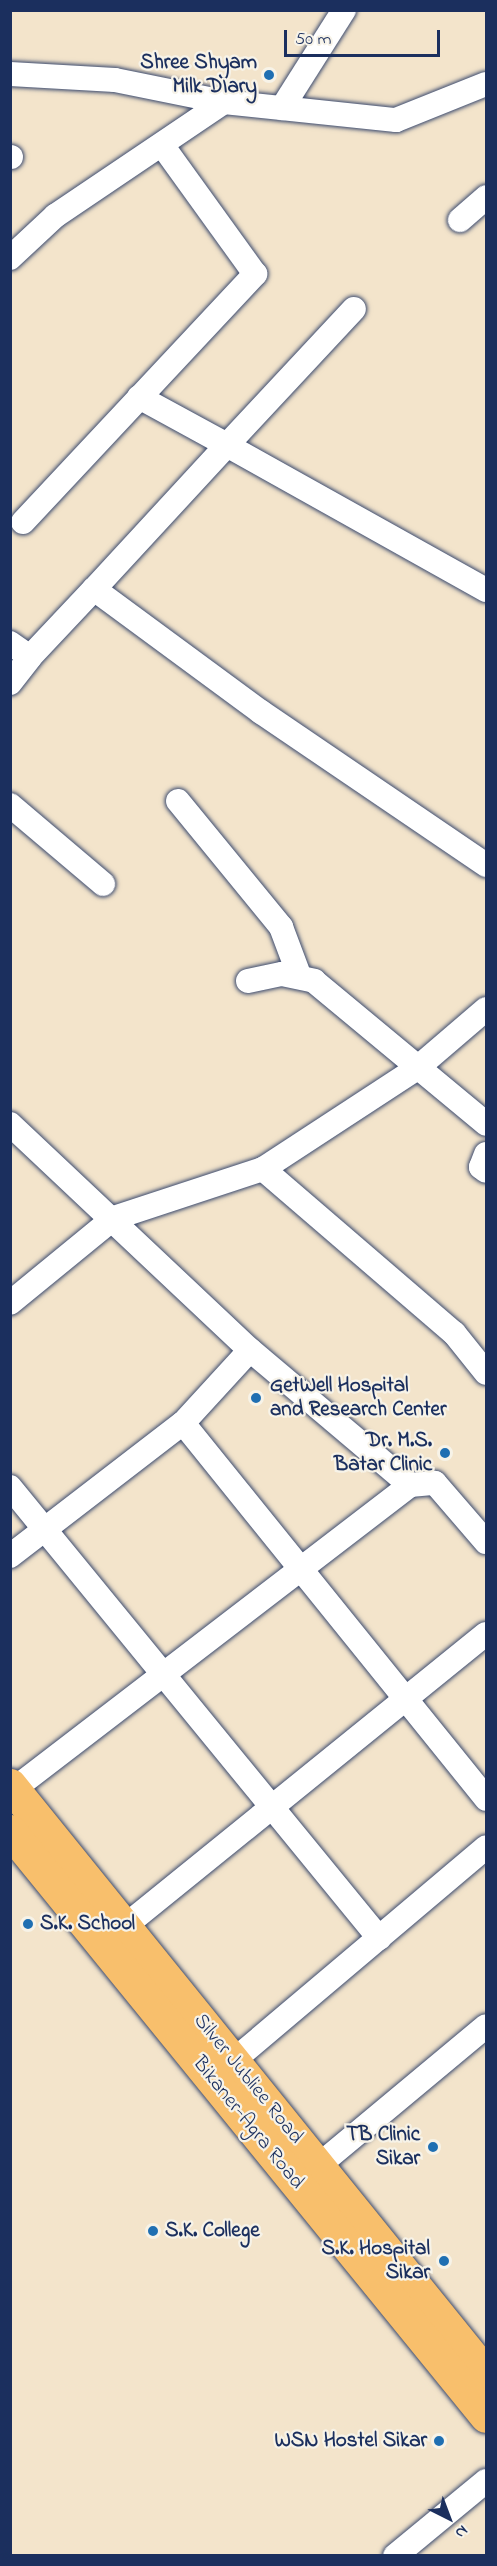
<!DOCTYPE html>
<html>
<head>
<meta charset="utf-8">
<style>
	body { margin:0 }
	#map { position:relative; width:497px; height:2566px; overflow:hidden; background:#f3e4cb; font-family:"Indie Flower",sans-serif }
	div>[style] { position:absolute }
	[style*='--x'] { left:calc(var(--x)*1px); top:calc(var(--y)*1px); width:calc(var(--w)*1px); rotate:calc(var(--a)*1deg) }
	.roads { filter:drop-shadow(0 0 2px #3b4a6e) drop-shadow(0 0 2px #3b4a6e) }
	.street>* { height:24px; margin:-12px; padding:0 12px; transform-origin:12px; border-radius:12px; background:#fff }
	.primary>* { height:33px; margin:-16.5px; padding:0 16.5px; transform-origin:16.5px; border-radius:16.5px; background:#f8bf6c }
	.dots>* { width:16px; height:16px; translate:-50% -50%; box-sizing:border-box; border:3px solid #f7f3e8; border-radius:50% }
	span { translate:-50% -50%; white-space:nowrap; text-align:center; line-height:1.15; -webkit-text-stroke:4.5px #f7f3e8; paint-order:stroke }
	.poi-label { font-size:21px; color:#1b2f5e; font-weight:700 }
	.right { translate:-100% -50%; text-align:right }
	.left { translate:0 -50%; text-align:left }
	.street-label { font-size:21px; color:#1b2f5e }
	.frame { position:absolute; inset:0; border:12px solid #1b2f5e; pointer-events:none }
	.north { position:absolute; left:419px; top:2488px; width:60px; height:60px; -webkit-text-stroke:4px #f7f3e8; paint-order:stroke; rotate:138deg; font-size:16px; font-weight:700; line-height:24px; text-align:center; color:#1b2f5e }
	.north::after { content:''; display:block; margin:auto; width:21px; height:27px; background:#1b2f5e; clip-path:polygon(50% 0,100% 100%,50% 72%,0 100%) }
	.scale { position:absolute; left:284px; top:30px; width:156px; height:27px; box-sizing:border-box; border:3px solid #1b2f5e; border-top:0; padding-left:8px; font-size:18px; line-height:21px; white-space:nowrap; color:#1b2f5e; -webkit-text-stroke:4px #f7f3e8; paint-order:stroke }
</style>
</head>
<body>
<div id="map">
	<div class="roads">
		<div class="street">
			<div style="--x:10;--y:74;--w:105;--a:3.3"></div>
			<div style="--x:115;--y:80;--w:111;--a:11.4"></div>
			<div style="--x:224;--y:102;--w:173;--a:6"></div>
			<div style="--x:396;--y:120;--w:97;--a:-21.8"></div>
			<div style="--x:282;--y:108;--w:116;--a:-57.7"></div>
			<div style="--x:10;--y:157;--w:1;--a:0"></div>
			<div style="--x:460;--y:220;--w:35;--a:-41"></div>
			<div style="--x:10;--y:258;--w:62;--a:-43"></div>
			<div style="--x:55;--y:216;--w:204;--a:-34"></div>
			<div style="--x:139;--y:397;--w:100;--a:28.6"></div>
			<div style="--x:227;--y:445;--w:186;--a:-47"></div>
			<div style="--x:23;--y:522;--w:340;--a:-46.9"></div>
			<div style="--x:255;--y:274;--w:159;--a:-125.8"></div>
			<div style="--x:486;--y:590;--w:297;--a:-150.8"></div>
			<div style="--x:227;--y:445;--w:196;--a:132.7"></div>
			<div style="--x:94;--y:589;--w:207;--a:36.4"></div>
			<div style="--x:261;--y:712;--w:272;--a:34.2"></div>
			<div style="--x:10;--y:643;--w:24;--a:35"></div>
			<div style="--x:30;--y:657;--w:93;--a:-46.7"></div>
			<div style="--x:10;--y:683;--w:33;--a:-52"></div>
			<div style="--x:178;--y:801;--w:163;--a:50.7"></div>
			<div style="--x:281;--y:927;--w:51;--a:69.4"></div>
			<div style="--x:10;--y:805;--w:122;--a:40.3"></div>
			<div style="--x:248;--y:981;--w:35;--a:-12"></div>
			<div style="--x:282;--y:974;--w:33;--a:12"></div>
			<div style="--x:314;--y:981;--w:224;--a:39.7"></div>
			<div style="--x:10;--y:1124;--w:330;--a:43.3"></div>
			<div style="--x:250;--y:1350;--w:99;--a:132.5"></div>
			<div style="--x:183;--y:1423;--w:483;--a:51.1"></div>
			<div style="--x:486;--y:1154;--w:14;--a:111"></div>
			<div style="--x:481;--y:1167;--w:6;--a:39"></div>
			<div style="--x:263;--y:1169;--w:252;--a:40.7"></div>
			<div style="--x:454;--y:1333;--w:51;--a:51.3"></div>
			<div style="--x:10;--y:1303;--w:134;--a:-39.3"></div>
			<div style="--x:114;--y:1218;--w:157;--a:-18.2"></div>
			<div style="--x:263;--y:1169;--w:183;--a:-33.2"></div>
			<div style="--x:416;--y:1069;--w:92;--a:-40.6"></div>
			<div style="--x:410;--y:1485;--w:25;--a:-5"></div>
			<div style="--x:435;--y:1483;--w:78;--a:49.2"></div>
			<div style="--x:10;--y:1487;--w:583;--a:50.71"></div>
			<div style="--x:10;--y:1556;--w:218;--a:-37.6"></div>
			<div style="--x:14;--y:1789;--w:499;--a:-37.5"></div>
			<div style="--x:410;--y:1485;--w:209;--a:-139.8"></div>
			<div style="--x:125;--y:1926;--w:464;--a:-39"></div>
			<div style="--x:233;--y:2061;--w:331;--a:-40.2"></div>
			<div style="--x:306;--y:2176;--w:234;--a:-39.8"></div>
			<div style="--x:395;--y:2556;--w:118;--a:-39.5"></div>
		</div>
		<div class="primary">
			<div style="--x:10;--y:1785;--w:757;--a:51.06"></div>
			<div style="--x:10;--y:1831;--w:754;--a:50.87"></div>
		</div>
	</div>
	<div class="dots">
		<div style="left:269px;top:75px;background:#1f6fb2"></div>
		<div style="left:256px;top:1398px;background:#1f6fb2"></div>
		<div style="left:445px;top:1453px;background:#1f6fb2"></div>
		<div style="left:28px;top:1924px;background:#1f6fb2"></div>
		<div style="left:433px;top:2147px;background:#1f6fb2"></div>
		<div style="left:153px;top:2231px;background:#1f6fb2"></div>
		<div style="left:444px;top:2261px;background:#1f6fb2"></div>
		<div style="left:439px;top:2441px;background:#1f6fb2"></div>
	</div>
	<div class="poi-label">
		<span class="right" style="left:257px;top:75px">Shree Shyam<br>Milk DIary</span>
		<span class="left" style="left:270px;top:1398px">GetWell Hospital<br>and Research Center</span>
		<span class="right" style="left:432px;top:1453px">Dr. M.S.<br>Batar Clinic</span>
		<span class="left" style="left:40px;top:1924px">S.K. School</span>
		<span class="right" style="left:420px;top:2147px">TB Clinic<br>Sikar</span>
		<span class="left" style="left:165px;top:2231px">S.K. College</span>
		<span class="right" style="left:430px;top:2261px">S.K. Hospital<br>Sikar</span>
		<span class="right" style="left:427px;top:2441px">WSN Hostel Sikar</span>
	</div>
	<div class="street-label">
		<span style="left:248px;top:2079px;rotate:51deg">Silver Jubliee Road</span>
		<span style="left:248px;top:2123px;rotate:51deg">Bikaner-Agra Road</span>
	</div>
	<div class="frame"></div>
	<div class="north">N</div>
	<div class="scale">50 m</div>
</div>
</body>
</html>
